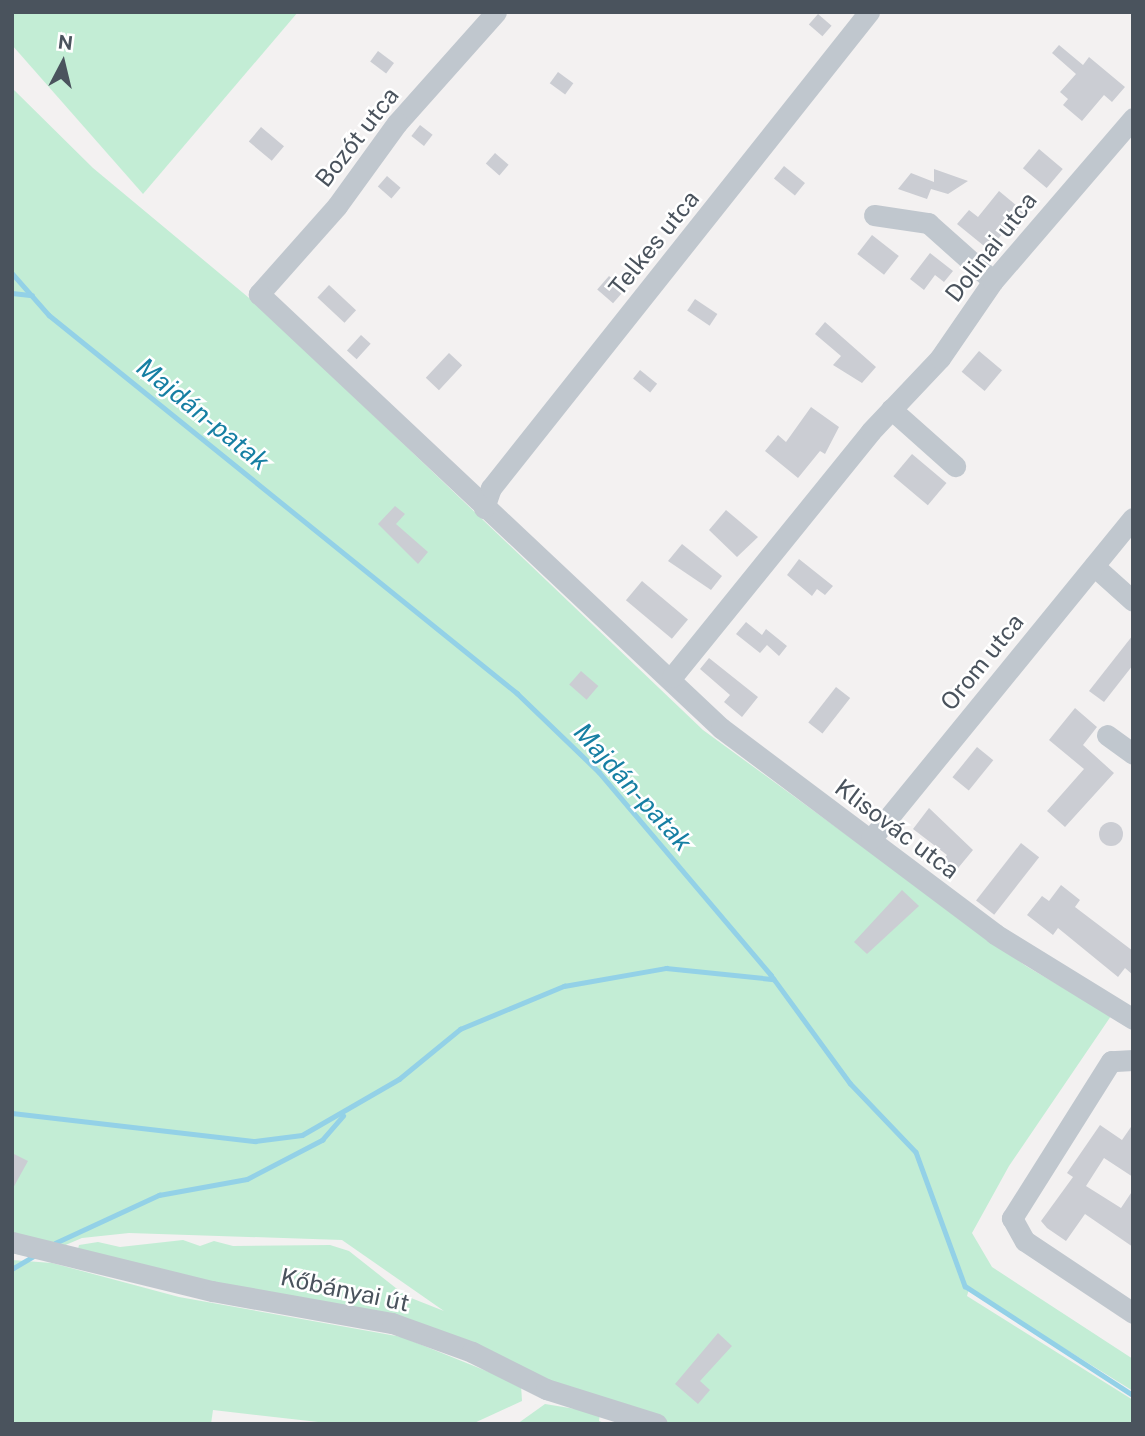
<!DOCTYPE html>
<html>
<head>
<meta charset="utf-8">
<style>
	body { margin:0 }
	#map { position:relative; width:1145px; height:1436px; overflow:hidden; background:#f3f1f1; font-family:"Public Sans",sans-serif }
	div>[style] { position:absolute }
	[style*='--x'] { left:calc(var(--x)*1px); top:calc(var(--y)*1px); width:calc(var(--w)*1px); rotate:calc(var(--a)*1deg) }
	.green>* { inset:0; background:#c3edd5 }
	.stream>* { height:4.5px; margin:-2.25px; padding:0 2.25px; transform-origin:2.25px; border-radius:2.25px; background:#93d1e7 }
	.building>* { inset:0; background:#cbcdd3; transform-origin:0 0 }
	.round { border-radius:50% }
	.minor>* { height:21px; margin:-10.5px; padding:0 10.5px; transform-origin:10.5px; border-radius:10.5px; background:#c0c7ce }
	span { translate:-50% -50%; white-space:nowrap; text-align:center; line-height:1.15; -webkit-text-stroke:5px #fff; paint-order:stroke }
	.street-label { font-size:24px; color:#4a535d }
	.water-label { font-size:26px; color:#167fa3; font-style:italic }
	.frame { position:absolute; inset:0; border:14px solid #4a535d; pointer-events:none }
	.north { position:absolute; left:28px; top:28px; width:70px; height:70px; -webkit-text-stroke:5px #fff; paint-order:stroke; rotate:7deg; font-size:19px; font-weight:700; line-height:28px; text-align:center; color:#4a535d }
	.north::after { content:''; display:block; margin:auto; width:24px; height:32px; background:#4a535d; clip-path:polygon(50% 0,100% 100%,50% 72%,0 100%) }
</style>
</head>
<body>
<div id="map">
	<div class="green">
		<div style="clip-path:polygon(12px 12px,298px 12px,143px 194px,12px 45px)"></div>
		<div style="clip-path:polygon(12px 88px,93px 168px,260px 307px,703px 730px,1026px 966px,1111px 1016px,1009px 1166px,972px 1233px,992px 1267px,1133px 1359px,1133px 1391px,969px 1289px,967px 1296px,1133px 1400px,1133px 1424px,657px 1424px,546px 1389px,510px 1361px,77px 1253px,79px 1245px,98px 1242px,120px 1247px,183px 1240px,200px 1246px,214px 1241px,233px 1246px,330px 1245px,349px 1251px,406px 1296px,444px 1311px,342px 1240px,129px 1233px,82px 1238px,35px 1258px,12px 1253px)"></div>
		<div style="clip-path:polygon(12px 1260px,52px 1263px,179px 1297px,402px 1337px,521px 1385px,522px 1401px,472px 1424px,336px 1424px,213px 1410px,211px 1424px,12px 1424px)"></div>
		<div style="clip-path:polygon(545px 1404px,600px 1413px,599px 1421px,607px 1424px,517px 1424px)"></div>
	</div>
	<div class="stream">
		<div style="--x:12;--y:273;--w:56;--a:48.6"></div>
		<div style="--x:49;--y:315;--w:602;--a:38.93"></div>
		<div style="--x:517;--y:693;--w:114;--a:43.9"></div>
		<div style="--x:599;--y:772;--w:266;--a:49.7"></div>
		<div style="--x:771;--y:975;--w:134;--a:53.8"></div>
		<div style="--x:850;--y:1083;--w:95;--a:46.3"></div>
		<div style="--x:916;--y:1152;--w:143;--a:69.9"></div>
		<div style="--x:965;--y:1286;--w:200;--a:33"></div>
		<div style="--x:12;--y:293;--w:20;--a:6"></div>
		<div style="--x:12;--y:1113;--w:245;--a:6.6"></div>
		<div style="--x:255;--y:1141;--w:47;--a:-7.3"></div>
		<div style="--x:302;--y:1135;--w:112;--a:-30"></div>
		<div style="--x:399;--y:1079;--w:79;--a:-39.3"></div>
		<div style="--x:460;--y:1029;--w:113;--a:-22.5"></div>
		<div style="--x:564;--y:986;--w:104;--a:-10"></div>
		<div style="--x:666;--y:968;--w:108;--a:5.9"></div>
		<div style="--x:55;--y:1243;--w:115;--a:-24.8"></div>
		<div style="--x:159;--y:1195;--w:89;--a:-10.3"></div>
		<div style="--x:247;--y:1179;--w:85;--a:-27.5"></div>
		<div style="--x:322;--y:1140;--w:32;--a:-49"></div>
		<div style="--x:12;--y:1269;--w:27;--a:-31"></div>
	</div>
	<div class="building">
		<div style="left:818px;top:14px;width:18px;height:14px;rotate:41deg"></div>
		<div style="clip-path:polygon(1059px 45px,1083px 65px,1089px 57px,1125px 87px,1112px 102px,1104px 95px,1082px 121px,1063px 105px,1068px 99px,1060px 92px,1076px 74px,1052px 53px)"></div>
		<div style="left:378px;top:51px;width:20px;height:13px;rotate:37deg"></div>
		<div style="left:558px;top:72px;width:19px;height:14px;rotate:36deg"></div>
		<div style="left:420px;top:125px;width:16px;height:14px;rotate:38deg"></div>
		<div style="left:261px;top:127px;width:30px;height:19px;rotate:40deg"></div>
		<div style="left:1039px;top:149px;width:31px;height:25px;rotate:40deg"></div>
		<div style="left:495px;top:153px;width:18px;height:14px;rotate:41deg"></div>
		<div style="left:784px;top:166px;width:27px;height:16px;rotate:39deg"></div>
		<div style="clip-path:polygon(934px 169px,968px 181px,948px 194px,931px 189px,927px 199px,898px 189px,911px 173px,934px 182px)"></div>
		<div style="left:387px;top:176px;width:18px;height:14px;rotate:41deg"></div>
		<div style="clip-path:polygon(999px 191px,1028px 215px,1014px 232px,1008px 227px,989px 250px,957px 224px,969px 210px,978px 217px)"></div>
		<div style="left:872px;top:235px;width:34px;height:24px;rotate:38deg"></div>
		<div style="clip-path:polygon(930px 253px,953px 271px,944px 282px,935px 275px,924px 290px,910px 279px)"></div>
		<div style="left:609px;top:276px;width:21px;height:18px;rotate:41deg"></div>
		<div style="left:329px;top:285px;width:37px;height:17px;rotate:43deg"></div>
		<div style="left:695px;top:299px;width:27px;height:14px;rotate:34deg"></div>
		<div style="clip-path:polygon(825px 322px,876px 367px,862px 383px,833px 365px,841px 356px,815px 334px)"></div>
		<div style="left:361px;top:335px;width:13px;height:21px;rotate:42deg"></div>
		<div style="left:979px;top:351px;width:30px;height:27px;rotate:40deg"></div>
		<div style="left:449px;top:353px;width:18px;height:34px;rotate:43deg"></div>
		<div style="left:640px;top:370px;width:22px;height:11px;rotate:39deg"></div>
		<div style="clip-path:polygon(811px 407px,839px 427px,825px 454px,820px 451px,798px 478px,765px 451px,778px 435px,786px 442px)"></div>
		<div style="left:912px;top:454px;width:45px;height:29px;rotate:40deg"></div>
		<div style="clip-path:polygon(395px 506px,405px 514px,396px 524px,428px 552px,418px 564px,378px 524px)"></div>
		<div style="clip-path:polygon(726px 510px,758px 537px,737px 557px,709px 530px)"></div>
		<div style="clip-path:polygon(682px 544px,722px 576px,711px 590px,668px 561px)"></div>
		<div style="clip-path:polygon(799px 559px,833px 586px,825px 595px,817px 589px,812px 596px,787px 575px)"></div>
		<div style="left:642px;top:581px;width:60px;height:25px;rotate:40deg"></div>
		<div style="clip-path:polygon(746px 622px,762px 635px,766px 629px,787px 646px,779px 656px,767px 645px,760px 653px,736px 634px)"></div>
		<div style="clip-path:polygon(1133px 635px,1133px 665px,1104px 702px,1089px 691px)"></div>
		<div style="clip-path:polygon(709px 658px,758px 697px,742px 717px,724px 702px,730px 695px,700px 669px)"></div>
		<div style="left:581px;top:671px;width:23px;height:18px;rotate:41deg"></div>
		<div style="left:836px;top:687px;width:18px;height:45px;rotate:38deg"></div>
		<div style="clip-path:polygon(1075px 708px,1097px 727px,1083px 745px,1114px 773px,1065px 827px,1047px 811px,1084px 769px,1049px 740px)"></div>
		<div style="left:977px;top:747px;width:21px;height:39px;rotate:39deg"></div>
		<div style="clip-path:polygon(929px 808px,973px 850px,949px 879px,936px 869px,947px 855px,913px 829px)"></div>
		<div class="round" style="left:1099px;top:822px;width:24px;height:24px"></div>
		<div style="left:1021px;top:843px;width:23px;height:73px;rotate:38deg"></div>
		<div style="clip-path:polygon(1061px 885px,1080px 900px,1075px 907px,1133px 951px,1133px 975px,1125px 968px,1118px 977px,1058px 928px,1053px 935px,1027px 915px,1042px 896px,1049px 901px)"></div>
		<div style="clip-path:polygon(902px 890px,919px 906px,867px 954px,854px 942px)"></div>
		<div style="clip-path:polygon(1133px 1124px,1133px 1177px,1104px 1158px,1086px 1186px,1121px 1208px,1133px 1190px,1133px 1247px,1085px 1214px,1066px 1241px,1047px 1228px,1041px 1221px,1073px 1177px,1067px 1173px,1100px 1125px,1122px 1140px)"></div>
		<div style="clip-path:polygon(12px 1153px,28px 1161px,12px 1190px)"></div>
		<div style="clip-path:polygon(718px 1333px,732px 1346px,700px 1381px,710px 1390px,698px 1404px,675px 1384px)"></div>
	</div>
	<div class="minor">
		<div style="--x:496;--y:12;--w:149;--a:131.7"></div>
		<div style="--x:397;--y:123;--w:102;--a:125.9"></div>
		<div style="--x:337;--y:206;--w:118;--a:131.6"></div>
		<div style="--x:259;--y:294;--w:634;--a:43.21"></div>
		<div style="--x:721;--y:728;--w:343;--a:36.9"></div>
		<div style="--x:995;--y:934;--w:162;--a:31.6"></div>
		<div style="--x:874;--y:215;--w:55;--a:8.4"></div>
		<div style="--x:928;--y:223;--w:87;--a:41.7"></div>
		<div style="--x:891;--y:409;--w:86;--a:41.7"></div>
		<div style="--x:484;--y:508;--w:21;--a:-71"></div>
		<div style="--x:491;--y:488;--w:608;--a:-51.55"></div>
		<div style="--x:1094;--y:566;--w:52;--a:41.9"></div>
		<div style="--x:672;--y:677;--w:316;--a:-51"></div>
		<div style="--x:871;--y:431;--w:100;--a:-46.6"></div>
		<div style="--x:940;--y:358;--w:93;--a:-55.5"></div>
		<div style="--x:993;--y:281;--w:215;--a:-49.3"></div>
		<div style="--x:1107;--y:735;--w:32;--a:36"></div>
		<div style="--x:871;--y:839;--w:414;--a:-50.8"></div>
		<div style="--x:1133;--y:1060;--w:22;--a:177"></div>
		<div style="--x:1111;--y:1061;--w:186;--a:122.2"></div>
		<div style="--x:1012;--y:1218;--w:26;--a:61"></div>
		<div style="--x:1025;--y:1241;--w:130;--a:33.7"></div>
		<div style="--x:12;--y:1242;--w:206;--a:13.8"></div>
		<div style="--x:212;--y:1291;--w:183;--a:10.1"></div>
		<div style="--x:392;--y:1323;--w:85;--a:19.9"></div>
		<div style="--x:472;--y:1352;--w:83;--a:26.6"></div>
		<div style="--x:546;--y:1389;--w:116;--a:17.5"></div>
	</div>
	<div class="street-label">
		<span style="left:357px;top:137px;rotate:-52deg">Bozót utca</span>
		<span style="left:654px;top:243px;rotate:-51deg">Telkes utca</span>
		<span style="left:991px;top:247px;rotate:-52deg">Dolinai utca</span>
		<span style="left:982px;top:662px;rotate:-51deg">Orom utca</span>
		<span style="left:897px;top:829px;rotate:37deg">Klisovác utca</span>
		<span style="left:345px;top:1290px;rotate:12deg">Kőbányai út</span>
	</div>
	<div class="water-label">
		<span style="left:203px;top:414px;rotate:39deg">Majdán-patak</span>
		<span style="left:633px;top:787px;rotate:48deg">Majdán-patak</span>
	</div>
	<div class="frame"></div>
	<div class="north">N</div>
</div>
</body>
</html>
